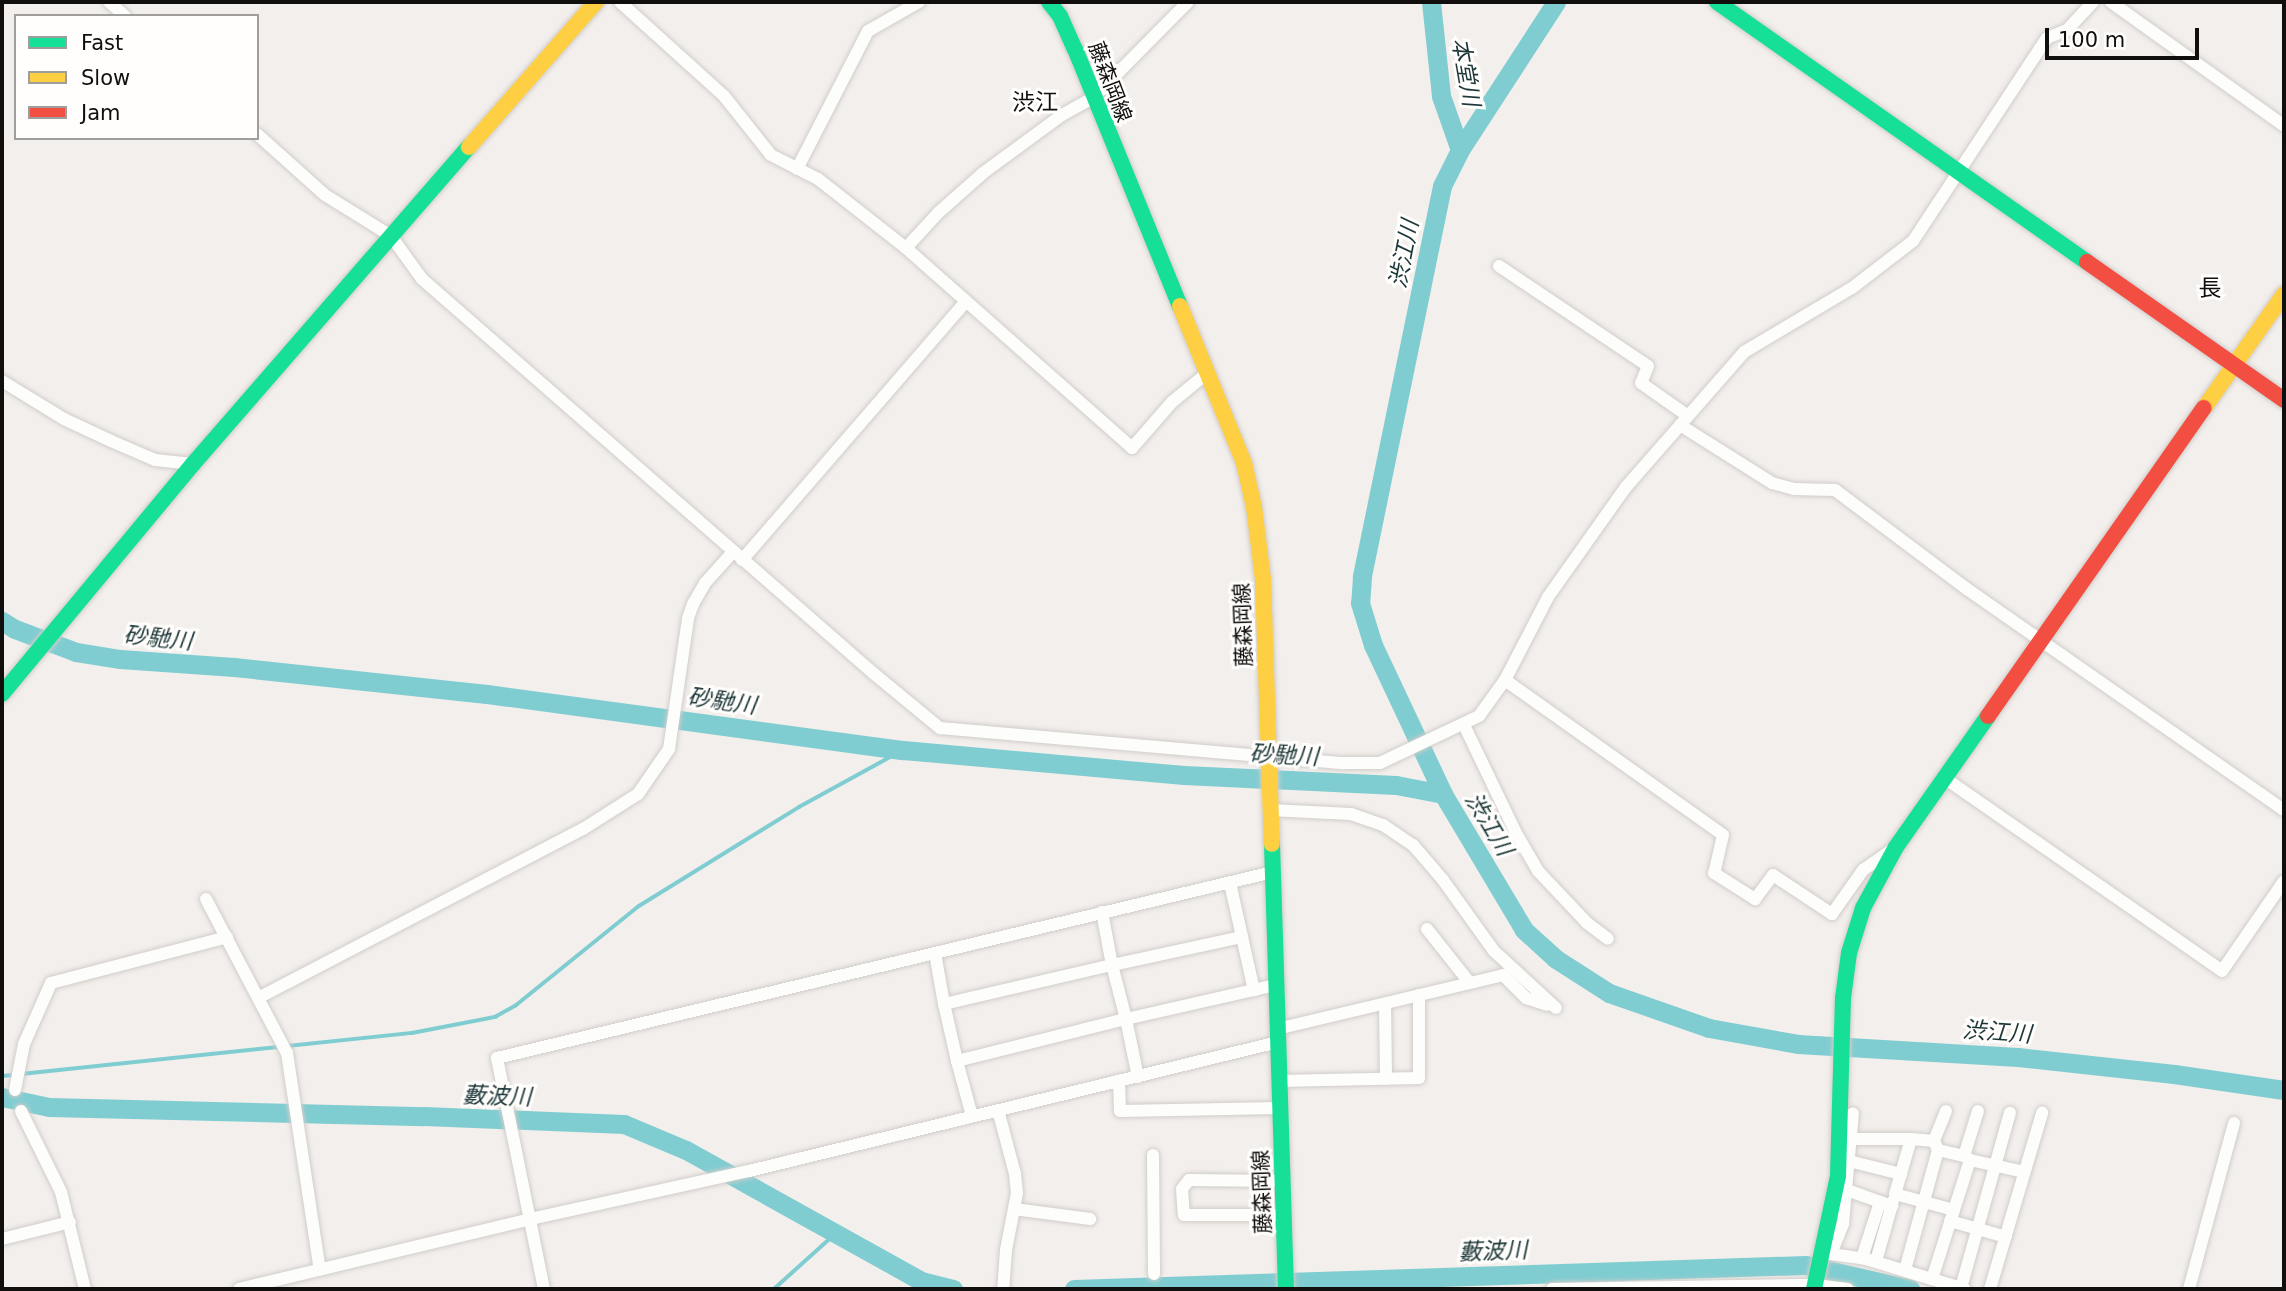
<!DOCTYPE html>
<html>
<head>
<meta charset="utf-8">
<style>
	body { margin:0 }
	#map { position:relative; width:2286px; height:1291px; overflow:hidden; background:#f3efec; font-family:"DejaVu Sans","Noto Sans JP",sans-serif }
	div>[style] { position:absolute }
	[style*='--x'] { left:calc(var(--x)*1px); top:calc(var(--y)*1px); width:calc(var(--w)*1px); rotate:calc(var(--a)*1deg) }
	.stream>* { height:3.5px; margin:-1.75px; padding:0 1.75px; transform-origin:1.75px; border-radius:1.75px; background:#80cdd1 }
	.river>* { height:19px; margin:-9.5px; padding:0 9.5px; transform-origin:9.5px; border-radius:9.5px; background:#80cdd1 }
	.roads { filter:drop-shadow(0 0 2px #d0cdca) drop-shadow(0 0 2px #d0cdca) }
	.street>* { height:12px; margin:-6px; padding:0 6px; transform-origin:6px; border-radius:6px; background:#fdfdfc }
	.fast>* { height:16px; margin:-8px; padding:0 8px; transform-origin:8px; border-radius:8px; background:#16e098 }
	.slow>* { height:16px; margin:-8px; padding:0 8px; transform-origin:8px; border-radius:8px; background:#ffcf43 }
	.jam>* { height:16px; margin:-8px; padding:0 8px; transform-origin:8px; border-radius:8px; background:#f24e42 }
	span { translate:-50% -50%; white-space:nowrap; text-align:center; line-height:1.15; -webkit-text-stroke:6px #fffefc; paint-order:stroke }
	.street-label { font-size:21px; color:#110f0d }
	.water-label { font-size:23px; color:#1d3738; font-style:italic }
	.neighbourhood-label { font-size:23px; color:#110f0d }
	.frame { position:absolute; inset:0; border:4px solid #110f0d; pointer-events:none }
	.legend { position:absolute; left:14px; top:14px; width:245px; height:126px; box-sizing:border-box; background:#fffefc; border:2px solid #a09e9c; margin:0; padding:9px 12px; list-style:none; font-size:21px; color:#110f0d }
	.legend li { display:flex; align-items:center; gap:14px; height:35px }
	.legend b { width:35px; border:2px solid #a09e9c }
	.scale { position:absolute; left:2045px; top:28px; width:154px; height:32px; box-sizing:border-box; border:4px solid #110f0d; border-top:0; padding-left:9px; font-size:21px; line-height:24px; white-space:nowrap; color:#110f0d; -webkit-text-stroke:5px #fffefc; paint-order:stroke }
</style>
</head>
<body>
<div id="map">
	<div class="stream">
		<div style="--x:21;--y:1074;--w:393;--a:-6"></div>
		<div style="--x:412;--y:1033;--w:85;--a:-10.9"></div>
		<div style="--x:495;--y:1017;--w:23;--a:-29"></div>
		<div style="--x:515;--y:1006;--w:159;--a:-38.9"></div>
		<div style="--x:639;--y:906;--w:188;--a:-31.7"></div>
		<div style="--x:799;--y:807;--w:119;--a:-28.7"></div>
		<div style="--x:2;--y:1076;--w:12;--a:-5"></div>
		<div style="--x:774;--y:1289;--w:82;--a:-42"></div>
	</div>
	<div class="river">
		<div style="--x:1431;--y:2;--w:95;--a:83.9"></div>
		<div style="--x:1441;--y:96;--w:57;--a:70.6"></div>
		<div style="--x:1556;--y:2;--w:176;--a:123"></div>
		<div style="--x:1460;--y:150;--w:40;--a:116.6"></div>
		<div style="--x:1442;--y:186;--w:399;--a:101.6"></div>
		<div style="--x:1362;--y:577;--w:26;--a:94"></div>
		<div style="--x:1360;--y:603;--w:44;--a:72.8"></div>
		<div style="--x:1373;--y:645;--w:165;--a:64.8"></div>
		<div style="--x:1443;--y:794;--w:158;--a:59.2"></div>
		<div style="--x:1524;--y:930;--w:43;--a:42.2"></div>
		<div style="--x:1556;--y:959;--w:63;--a:32.7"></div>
		<div style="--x:1609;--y:993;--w:106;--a:19.3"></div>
		<div style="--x:1709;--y:1028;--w:90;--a:10.2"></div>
		<div style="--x:1798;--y:1044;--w:220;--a:3.4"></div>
		<div style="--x:2018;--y:1057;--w:157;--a:6.2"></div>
		<div style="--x:2174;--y:1074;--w:111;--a:8.3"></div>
		<div style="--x:2;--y:621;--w:15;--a:32"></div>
		<div style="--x:15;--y:629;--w:65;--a:20.7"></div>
		<div style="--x:76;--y:652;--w:45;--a:9"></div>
		<div style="--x:120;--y:659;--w:114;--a:4"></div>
		<div style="--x:234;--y:667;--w:254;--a:6.1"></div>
		<div style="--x:487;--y:694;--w:420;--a:7.7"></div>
		<div style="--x:903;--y:750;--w:282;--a:5.1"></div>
		<div style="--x:1184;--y:775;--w:212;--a:2.7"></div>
		<div style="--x:1396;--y:785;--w:48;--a:10.8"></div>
		<div style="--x:2;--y:1097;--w:48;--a:12"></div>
		<div style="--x:49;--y:1107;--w:375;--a:1.4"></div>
		<div style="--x:424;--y:1116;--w:200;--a:2.3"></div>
		<div style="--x:624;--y:1124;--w:67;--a:22.8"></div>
		<div style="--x:686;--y:1150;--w:269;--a:29.1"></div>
		<div style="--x:921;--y:1281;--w:33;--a:14"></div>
		<div style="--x:1074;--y:1289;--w:732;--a:-1.88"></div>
		<div style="--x:1806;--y:1265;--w:107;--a:13"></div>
	</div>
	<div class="roads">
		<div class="street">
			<div style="--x:109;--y:2;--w:21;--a:41"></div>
			<div style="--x:620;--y:2;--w:140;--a:42.1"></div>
			<div style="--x:724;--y:96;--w:75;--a:51.5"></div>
			<div style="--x:771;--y:155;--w:53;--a:27.1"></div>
			<div style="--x:818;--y:179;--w:112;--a:38.1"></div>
			<div style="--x:906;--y:248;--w:302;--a:41.5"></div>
			<div style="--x:1132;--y:448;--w:61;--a:-49"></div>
			<div style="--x:1172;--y:402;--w:44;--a:-39.5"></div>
			<div style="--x:2111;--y:2;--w:213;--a:35.6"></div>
			<div style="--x:257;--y:134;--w:91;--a:41.9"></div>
			<div style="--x:325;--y:195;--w:78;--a:31.8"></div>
			<div style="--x:391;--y:236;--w:53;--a:54.2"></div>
			<div style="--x:422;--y:279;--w:599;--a:41.14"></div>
			<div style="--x:873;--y:673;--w:87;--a:39.4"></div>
			<div style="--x:940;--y:728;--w:405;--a:5"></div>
			<div style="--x:1343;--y:763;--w:37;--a:0"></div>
			<div style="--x:1380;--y:763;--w:110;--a:-25.4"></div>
			<div style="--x:1479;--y:716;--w:44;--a:-54.2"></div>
			<div style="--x:1505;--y:680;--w:93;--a:-62.6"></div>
			<div style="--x:1548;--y:597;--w:135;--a:-54.7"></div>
			<div style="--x:1626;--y:487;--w:179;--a:-48.8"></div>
			<div style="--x:1744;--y:352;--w:126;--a:-30.7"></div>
			<div style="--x:1852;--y:288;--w:77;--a:-37.6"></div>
			<div style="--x:1913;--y:241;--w:243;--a:-56.6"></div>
			<div style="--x:2047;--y:38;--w:22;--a:-22"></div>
			<div style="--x:2067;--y:30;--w:38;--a:-47"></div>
			<div style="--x:797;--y:169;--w:155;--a:-62.8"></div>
			<div style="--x:868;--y:31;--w:59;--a:-29.6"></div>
			<div style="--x:906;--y:248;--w:47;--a:-47.6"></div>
			<div style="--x:938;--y:213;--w:60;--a:-41.6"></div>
			<div style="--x:983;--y:173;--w:98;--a:-36.3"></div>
			<div style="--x:1062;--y:115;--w:35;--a:-29"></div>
			<div style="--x:1093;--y:98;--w:135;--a:-45.3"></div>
			<div style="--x:1499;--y:266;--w:179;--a:33.9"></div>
			<div style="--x:1648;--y:366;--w:18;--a:112"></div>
			<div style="--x:1641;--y:383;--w:57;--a:35.1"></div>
			<div style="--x:2;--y:381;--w:73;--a:31.5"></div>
			<div style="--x:64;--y:419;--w:52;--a:25.1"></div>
			<div style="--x:111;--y:441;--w:48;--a:23.4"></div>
			<div style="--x:155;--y:460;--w:38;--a:6"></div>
			<div style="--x:1680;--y:425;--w:109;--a:32.2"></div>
			<div style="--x:1772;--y:483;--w:23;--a:15"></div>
			<div style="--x:1794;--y:489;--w:41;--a:1.4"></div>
			<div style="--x:1835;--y:490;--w:165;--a:36.9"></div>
			<div style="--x:1967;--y:589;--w:386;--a:34.9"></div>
			<div style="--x:742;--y:560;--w:342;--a:-49.1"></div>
			<div style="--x:1505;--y:680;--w:267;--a:35.4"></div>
			<div style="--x:1723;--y:835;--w:39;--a:103"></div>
			<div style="--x:1714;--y:873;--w:49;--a:32.4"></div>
			<div style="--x:1755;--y:899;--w:30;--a:-53"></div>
			<div style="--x:1773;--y:875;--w:71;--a:33.5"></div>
			<div style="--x:1832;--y:914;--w:54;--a:-54.8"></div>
			<div style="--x:1863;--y:870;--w:40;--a:-34.9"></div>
			<div style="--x:1464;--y:725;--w:120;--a:64.3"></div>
			<div style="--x:1516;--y:833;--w:44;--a:59.9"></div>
			<div style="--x:1538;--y:871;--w:71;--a:46.7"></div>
			<div style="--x:1587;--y:923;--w:26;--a:37"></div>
			<div style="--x:1946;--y:779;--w:336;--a:34.8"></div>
			<div style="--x:2222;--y:971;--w:109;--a:-55.4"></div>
			<div style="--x:1270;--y:810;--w:81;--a:2.8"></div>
			<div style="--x:1351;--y:814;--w:34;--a:19"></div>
			<div style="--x:1383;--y:825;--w:36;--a:34"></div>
			<div style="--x:1413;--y:845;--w:46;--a:49.4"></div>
			<div style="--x:1443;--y:880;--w:87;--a:54.3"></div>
			<div style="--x:1494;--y:951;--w:84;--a:42.6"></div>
			<div style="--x:1230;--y:883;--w:110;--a:77.4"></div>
			<div style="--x:206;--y:899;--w:174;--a:62.3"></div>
			<div style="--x:287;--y:1053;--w:219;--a:81.4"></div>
			<div style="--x:1427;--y:929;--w:68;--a:51.6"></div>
			<div style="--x:935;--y:953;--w:52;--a:80"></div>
			<div style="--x:260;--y:997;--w:364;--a:-27.5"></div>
			<div style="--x:583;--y:829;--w:65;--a:-32.5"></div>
			<div style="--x:638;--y:794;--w:55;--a:-55.4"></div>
			<div style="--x:669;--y:749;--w:132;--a:-81.7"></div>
			<div style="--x:688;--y:618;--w:15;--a:-70"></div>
			<div style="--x:693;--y:604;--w:24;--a:-60"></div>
			<div style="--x:705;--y:583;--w:42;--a:-47.9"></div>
			<div style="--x:1385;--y:1004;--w:75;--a:89.2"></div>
			<div style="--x:1277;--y:1029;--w:232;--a:-13.4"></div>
			<div style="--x:1503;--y:975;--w:33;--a:45"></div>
			<div style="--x:1526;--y:998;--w:22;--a:18"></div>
			<div style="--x:957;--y:1061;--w:58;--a:-102.8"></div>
			<div style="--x:944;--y:1004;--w:172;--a:-13.1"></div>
			<div style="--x:1112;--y:965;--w:54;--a:-100.7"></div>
			<div style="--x:1138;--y:1077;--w:59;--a:-101.7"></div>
			<div style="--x:1126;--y:1019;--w:154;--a:-12.8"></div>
			<div style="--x:1119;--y:1081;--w:30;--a:88"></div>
			<div style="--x:1120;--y:1111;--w:159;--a:-1.1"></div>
			<div style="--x:1278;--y:1081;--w:141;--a:-1.2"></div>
			<div style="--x:1419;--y:1078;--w:83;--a:-90"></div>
			<div style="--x:15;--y:1090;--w:47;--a:-78.9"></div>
			<div style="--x:24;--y:1044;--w:67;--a:-66.1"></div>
			<div style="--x:51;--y:983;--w:182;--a:-14.6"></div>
			<div style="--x:998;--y:1110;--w:66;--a:75.1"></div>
			<div style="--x:1015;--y:1174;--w:19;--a:84"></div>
			<div style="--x:1017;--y:1193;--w:58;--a:100.9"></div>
			<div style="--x:1006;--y:1250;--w:39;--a:94"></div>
			<div style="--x:21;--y:1111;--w:90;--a:63.7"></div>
			<div style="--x:61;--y:1192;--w:100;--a:76.1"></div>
			<div style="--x:1946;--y:1111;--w:32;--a:112"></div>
			<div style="--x:1934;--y:1141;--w:10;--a:66"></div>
			<div style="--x:1938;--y:1150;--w:27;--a:13"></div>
			<div style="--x:972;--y:1116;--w:57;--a:-105.3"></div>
			<div style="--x:957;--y:1061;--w:174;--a:-14"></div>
			<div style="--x:1126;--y:1019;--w:56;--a:-104.5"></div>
			<div style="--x:1112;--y:965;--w:133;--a:-12.2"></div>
			<div style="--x:1851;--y:1139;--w:60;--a:0"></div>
			<div style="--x:1934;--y:1141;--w:23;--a:-175"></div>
			<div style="--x:1911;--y:1139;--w:57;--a:106.2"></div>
			<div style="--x:1895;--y:1194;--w:61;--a:15.2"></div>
			<div style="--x:1153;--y:1155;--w:119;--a:89.5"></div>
			<div style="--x:1969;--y:1159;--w:6;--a:-149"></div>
			<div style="--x:1964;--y:1156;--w:47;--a:-72.7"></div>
			<div style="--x:1849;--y:1161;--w:54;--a:14"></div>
			<div style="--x:1282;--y:1181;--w:93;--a:-179.4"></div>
			<div style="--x:1189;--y:1180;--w:11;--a:128"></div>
			<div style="--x:1182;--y:1189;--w:26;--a:86"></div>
			<div style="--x:1184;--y:1215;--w:99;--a:0"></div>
			<div style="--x:1847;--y:1190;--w:35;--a:20"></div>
			<div style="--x:1014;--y:1209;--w:77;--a:7.5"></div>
			<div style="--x:1950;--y:1221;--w:58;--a:15.9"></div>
			<div style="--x:2;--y:1239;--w:70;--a:-14"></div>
			<div style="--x:1824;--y:1253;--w:42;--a:8.1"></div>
			<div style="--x:1866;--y:1259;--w:103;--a:16.9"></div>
			<div style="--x:1831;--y:1254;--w:32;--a:-68"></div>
			<div style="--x:1843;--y:1224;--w:111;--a:-84.9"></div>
			<div style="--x:1862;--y:1258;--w:59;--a:-72.2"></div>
			<div style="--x:1880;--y:1202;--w:13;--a:18"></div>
			<div style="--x:1876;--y:1261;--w:62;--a:-74.2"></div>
			<div style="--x:1905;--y:1270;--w:124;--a:-74.6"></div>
			<div style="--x:1932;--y:1279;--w:125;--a:-72.3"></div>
			<div style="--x:1970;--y:1160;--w:55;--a:12.5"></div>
			<div style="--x:1961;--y:1288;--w:182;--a:-74.4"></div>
			<div style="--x:239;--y:1289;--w:299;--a:-13.5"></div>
			<div style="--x:530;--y:1219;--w:224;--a:-12.4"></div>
			<div style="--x:749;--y:1171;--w:545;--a:-13.7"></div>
			<div style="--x:544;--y:1289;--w:236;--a:-101.5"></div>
			<div style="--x:497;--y:1058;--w:798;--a:-13.48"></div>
			<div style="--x:1552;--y:1289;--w:263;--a:-0.9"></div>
			<div style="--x:1815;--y:1285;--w:33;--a:7"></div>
			<div style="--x:1990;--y:1289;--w:184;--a:-73.5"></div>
			<div style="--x:2189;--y:1289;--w:172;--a:-74.8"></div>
		</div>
		<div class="fast">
			<div style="--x:1049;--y:2;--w:18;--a:52"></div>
			<div style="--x:1060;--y:16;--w:36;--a:66"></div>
			<div style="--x:1075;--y:49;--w:278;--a:67.8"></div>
			<div style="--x:1717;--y:2;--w:452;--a:35.1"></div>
			<div style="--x:2;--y:694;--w:299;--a:-50.3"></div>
			<div style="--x:193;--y:464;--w:420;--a:-49"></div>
			<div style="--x:1272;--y:844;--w:445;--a:88.2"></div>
			<div style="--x:1814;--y:1289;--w:116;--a:-78"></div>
			<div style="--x:1838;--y:1176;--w:178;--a:-88.4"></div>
			<div style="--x:1843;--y:998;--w:45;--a:-82.4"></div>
			<div style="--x:1849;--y:953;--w:47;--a:-72.7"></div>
			<div style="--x:1863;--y:908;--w:69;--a:-61.6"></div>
			<div style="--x:1896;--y:847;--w:160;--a:-54.9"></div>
		</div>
		<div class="slow">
			<div style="--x:469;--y:147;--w:193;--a:-48.8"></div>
			<div style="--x:1180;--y:306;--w:170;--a:67.8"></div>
			<div style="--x:1244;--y:463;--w:45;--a:77.2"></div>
			<div style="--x:1254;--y:507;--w:73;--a:82.9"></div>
			<div style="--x:1263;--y:579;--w:265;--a:88.1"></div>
			<div style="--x:2204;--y:408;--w:139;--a:-54.9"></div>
		</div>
		<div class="jam">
			<div style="--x:2087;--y:262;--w:241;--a:35"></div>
			<div style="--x:1988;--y:716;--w:376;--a:-55"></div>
		</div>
	</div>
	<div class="street-label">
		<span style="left:1110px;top:82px;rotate:69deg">藤森岡線</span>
		<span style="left:1243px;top:625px;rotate:-92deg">藤森岡線</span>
		<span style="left:1262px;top:1192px;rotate:-92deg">藤森岡線</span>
	</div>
	<div class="water-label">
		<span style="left:1466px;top:72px;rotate:80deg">本堂川</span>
		<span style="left:1404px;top:254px;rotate:-79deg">渋江川</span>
		<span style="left:158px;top:638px;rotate:6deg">砂馳川</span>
		<span style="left:722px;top:701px;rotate:8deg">砂馳川</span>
		<span style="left:1284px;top:755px;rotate:3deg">砂馳川</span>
		<span style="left:1489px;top:824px;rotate:59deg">渋江川</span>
		<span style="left:1997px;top:1032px;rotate:4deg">渋江川</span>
		<span style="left:497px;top:1096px;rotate:2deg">藪波川</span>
		<span style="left:1493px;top:1251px;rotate:-2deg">藪波川</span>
	</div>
	<div class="neighbourhood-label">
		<span style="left:1035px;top:102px">渋江</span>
		<span style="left:2210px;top:288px">長</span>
	</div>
	<div class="frame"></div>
	<ul class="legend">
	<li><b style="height:9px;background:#16e098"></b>Fast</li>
	<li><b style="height:9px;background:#ffcf43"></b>Slow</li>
	<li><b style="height:9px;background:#f24e42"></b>Jam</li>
	</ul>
	<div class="scale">100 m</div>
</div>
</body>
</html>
